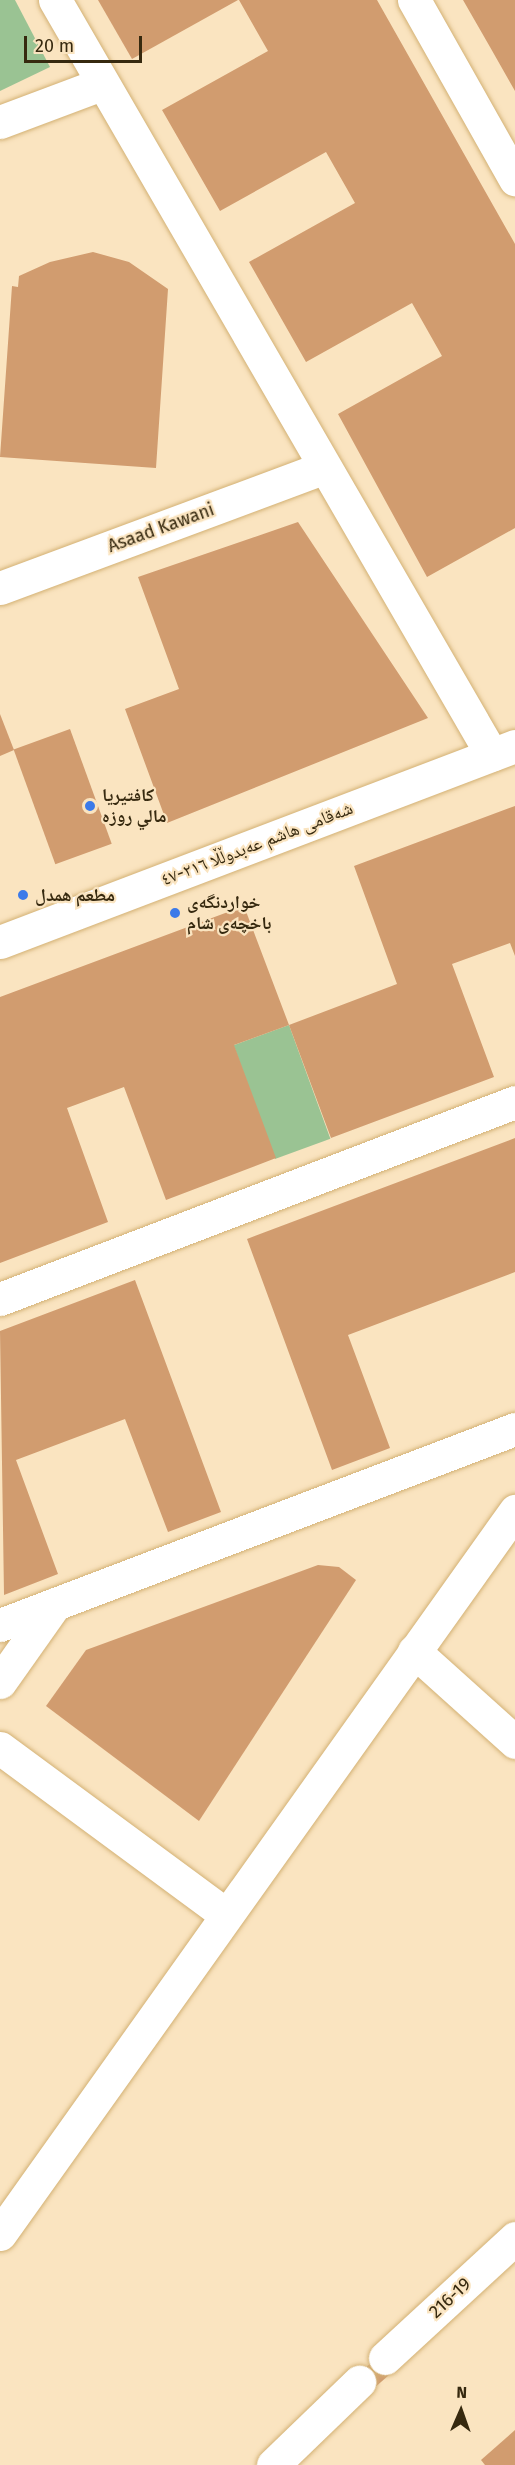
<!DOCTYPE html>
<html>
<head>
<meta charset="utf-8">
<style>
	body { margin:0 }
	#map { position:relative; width:515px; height:2465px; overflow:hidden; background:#fae4c0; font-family:"Fira Sans","Noto Naskh Arabic",sans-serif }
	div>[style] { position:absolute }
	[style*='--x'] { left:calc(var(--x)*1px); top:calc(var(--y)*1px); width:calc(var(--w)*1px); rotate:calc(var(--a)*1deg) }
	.green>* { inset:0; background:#9ac393; transform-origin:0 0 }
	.building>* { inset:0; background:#d19c6f; transform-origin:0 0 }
	.roads { filter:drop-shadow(0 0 2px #d3b174) drop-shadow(0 0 2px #d3b174) }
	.minor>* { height:33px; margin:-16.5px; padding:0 16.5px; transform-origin:16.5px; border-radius:16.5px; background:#fff }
	.dots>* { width:16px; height:16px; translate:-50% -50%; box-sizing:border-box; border:3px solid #fae4c0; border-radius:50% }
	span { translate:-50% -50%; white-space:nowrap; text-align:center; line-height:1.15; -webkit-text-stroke:4.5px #fae4c0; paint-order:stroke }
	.street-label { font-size:18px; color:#36290f }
	.poi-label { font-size:18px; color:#36290f; font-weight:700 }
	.left { translate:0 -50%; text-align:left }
	.north { position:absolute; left:431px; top:2381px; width:60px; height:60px; -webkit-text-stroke:4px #fae4c0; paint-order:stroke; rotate:2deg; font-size:16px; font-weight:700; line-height:24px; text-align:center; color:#36290f }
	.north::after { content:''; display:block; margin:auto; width:21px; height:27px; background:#36290f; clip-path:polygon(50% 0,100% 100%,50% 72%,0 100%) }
	.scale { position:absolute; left:24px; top:36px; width:118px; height:27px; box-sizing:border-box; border:3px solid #36290f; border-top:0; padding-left:8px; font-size:18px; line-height:21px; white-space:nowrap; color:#36290f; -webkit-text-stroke:4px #fae4c0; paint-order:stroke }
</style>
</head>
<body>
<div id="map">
	<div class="green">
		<div style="clip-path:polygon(0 0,15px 0,50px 67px,0 91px)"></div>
		<div style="left:289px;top:1025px;width:121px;height:59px;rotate:70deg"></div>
	</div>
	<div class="building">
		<div style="clip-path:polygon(98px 0,238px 0,132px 59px)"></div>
		<div style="clip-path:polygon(239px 0,377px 0,515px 244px,515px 528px,427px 577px,338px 414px,442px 356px,412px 303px,306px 362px,249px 262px,355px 203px,326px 152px,220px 211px,162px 110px,268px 51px)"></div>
		<div style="clip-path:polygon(463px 0,515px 0,515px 91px,490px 47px)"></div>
		<div style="clip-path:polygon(93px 252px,129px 262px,168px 289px,156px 468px,0 457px,12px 286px,18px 287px,19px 276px,50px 262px)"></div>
		<div style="clip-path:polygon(298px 522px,428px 718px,167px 823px,125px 709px,179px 689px,138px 577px)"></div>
		<div style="clip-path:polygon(0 714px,14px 750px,0 756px)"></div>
		<div style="left:70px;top:729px;width:122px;height:60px;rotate:70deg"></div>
		<div style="clip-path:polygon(515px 806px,515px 956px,510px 943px,452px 964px,494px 1077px,331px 1138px,289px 1025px,397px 984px,354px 866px)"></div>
		<div style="clip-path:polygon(244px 906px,289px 1025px,234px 1045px,276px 1158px,166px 1200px,124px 1087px,67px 1108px,108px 1222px,0 1263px,0 997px)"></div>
		<div style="clip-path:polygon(515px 1138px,515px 1272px,348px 1335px,390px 1448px,332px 1470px,247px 1239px)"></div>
		<div style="clip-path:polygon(135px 1280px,221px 1512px,168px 1532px,125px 1419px,16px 1460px,58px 1574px,4px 1595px,0 1331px)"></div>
		<div style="clip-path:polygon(318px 1565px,339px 1567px,356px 1580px,199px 1821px,46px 1706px,86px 1650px)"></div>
		<div style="left:379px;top:2356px;width:21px;height:30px;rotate:49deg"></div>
		<div style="clip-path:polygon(515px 2430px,515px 2465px,485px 2465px,481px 2460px)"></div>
	</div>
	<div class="roads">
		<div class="minor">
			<div style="--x:55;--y:0;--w:872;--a:59.94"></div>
			<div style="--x:414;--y:0;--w:206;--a:60.6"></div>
			<div style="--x:0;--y:122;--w:108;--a:-20.6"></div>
			<div style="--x:0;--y:588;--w:345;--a:-20.4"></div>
			<div style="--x:0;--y:942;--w:551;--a:-20.84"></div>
			<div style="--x:0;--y:1299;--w:551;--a:-20.93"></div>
			<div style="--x:0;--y:1625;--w:551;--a:-20.84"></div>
			<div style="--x:414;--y:1651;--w:136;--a:42"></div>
			<div style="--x:0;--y:1682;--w:95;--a:-54.8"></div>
			<div style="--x:0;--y:1748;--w:280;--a:36.4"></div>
			<div style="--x:0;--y:2234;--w:888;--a:-54.54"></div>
			<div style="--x:385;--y:2358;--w:177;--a:-42.7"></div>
			<div style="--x:273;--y:2465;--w:120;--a:-44"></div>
		</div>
	</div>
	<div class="dots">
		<div style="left:90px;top:806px;background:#3c7ae9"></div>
		<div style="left:23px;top:895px;background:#3c7ae9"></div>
		<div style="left:175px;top:913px;background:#3c7ae9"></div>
	</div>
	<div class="street-label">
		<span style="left:161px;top:528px;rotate:-20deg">Asaad Kawani</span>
		<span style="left:257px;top:844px;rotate:-21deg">شەقامی هاشم عەبدوڵڵا ٢١٦-٤٧</span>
		<span style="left:450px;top:2298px;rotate:-43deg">216-19</span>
	</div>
	<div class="poi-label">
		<span class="left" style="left:102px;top:806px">كافتيريا<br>مالي روزه</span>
		<span class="left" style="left:35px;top:895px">مطعم همدل</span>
		<span class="left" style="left:187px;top:913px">خواردنگەی<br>باخچەی شام</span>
	</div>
	<div class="north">N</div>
	<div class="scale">20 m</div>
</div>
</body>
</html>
